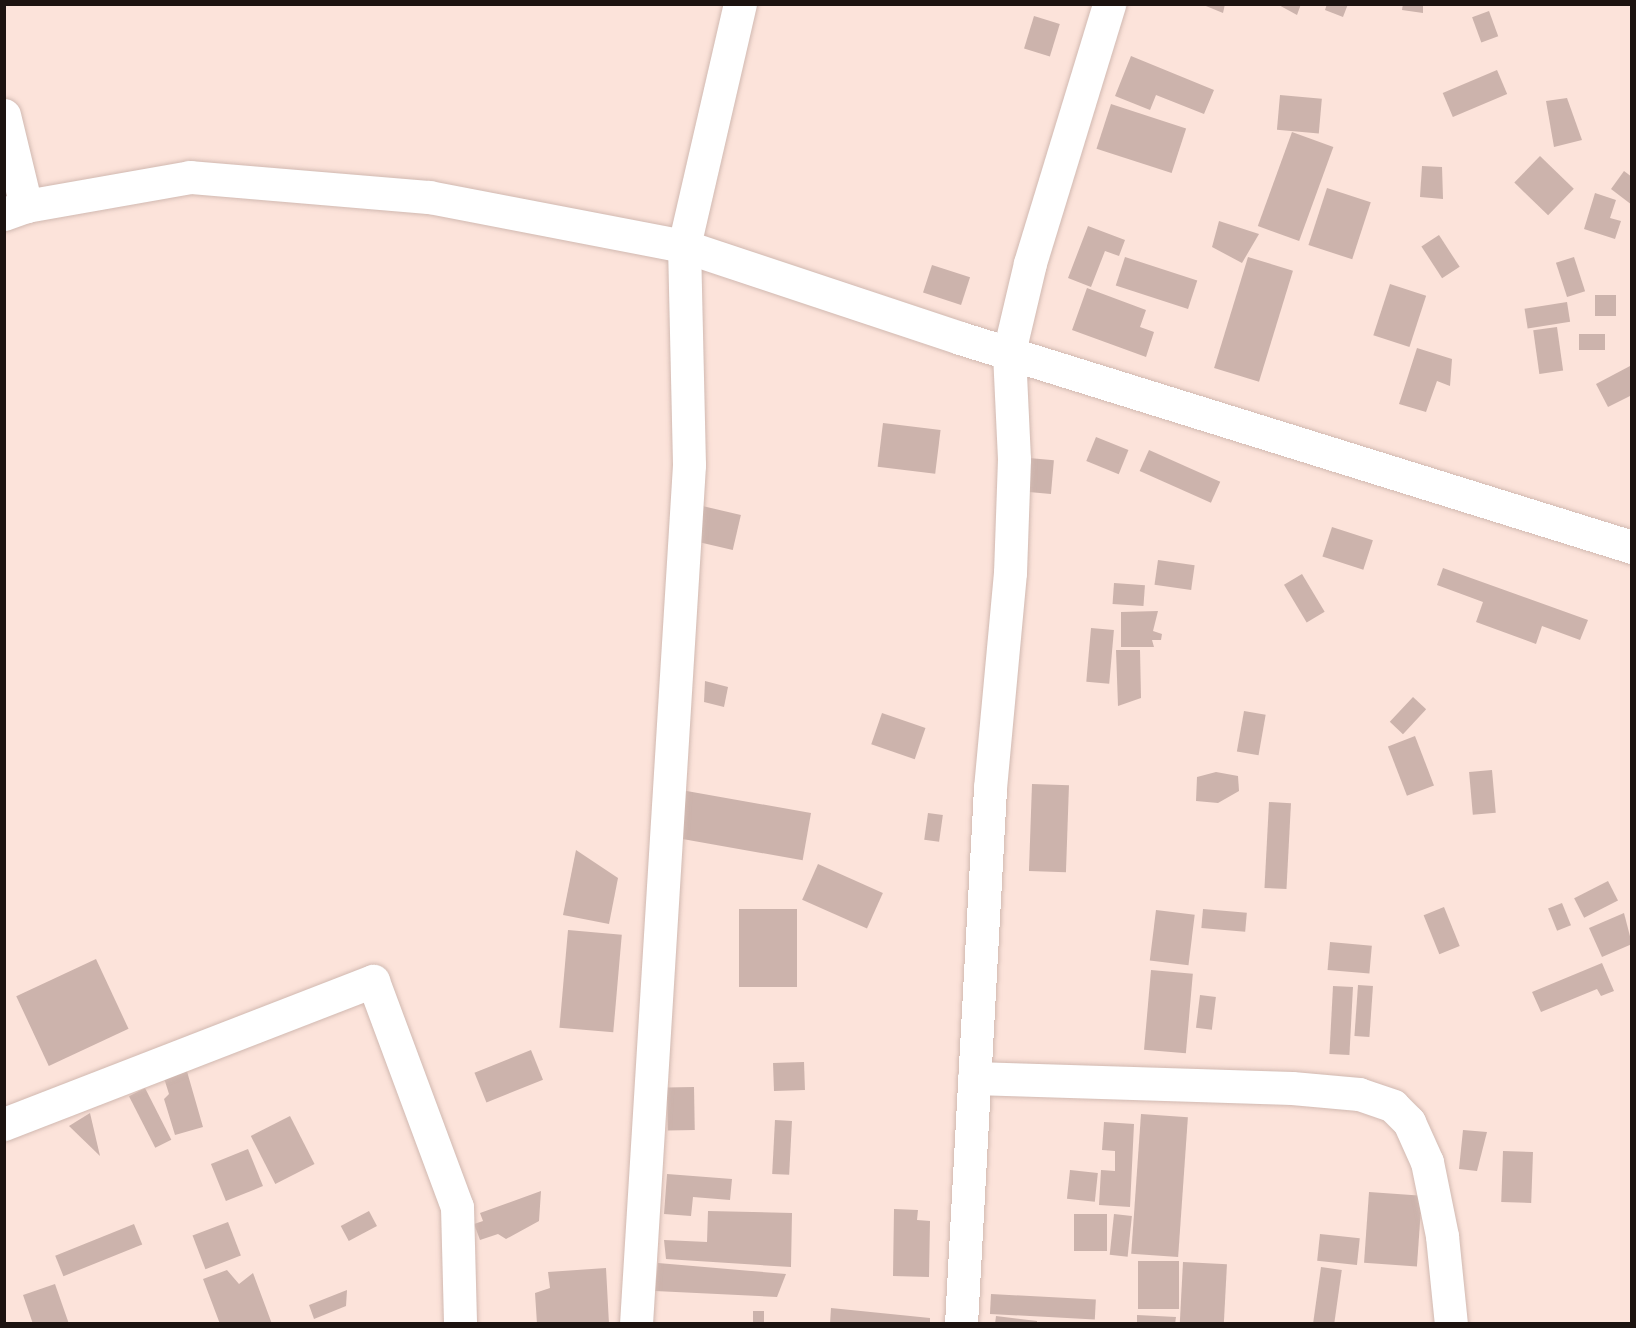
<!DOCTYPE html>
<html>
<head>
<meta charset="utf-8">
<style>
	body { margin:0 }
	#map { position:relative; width:1636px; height:1328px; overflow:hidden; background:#fce3da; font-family:"Fira Sans Condensed",sans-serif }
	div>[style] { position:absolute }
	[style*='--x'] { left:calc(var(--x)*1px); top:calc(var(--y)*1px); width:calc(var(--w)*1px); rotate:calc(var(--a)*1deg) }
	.building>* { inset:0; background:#ccb3ac; transform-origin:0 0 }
	.roads { filter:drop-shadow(0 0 2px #d1b9b1) drop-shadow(0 0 2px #d1b9b1) }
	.minor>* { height:33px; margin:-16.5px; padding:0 16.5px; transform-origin:16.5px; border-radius:16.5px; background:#fff }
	span { translate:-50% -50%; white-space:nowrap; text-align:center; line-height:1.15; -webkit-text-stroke:6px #fce3da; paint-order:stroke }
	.frame { position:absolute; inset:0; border:6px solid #1c1310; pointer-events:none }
</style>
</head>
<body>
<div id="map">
	<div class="building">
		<div style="clip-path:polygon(1201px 4px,1225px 4px,1223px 13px)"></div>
		<div style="clip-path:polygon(1277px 4px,1301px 4px,1297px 15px)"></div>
		<div style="clip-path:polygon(1327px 4px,1348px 4px,1343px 17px,1325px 10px)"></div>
		<div style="clip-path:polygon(1403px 4px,1423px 4px,1423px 13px,1402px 10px)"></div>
		<div style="left:1489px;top:11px;width:27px;height:18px;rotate:70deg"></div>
		<div style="left:1034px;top:16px;width:27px;height:34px;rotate:17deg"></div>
		<div style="clip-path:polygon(1131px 56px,1214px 90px,1204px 114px,1156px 95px,1150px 110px,1115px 96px)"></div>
		<div style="left:1497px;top:70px;width:26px;height:59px;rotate:67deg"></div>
		<div style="left:1280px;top:95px;width:42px;height:35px;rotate:5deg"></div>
		<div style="clip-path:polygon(1567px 98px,1582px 140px,1554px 147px,1546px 101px)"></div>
		<div style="left:1111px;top:104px;width:79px;height:47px;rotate:18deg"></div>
		<div style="left:1292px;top:132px;width:44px;height:100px;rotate:20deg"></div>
		<div style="left:1540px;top:156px;width:47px;height:37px;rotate:44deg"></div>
		<div style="clip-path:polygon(1422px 166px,1442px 167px,1443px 199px,1420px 197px)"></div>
		<div style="clip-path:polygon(1624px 171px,1632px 177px,1632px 205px,1611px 189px)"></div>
		<div style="left:1327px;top:188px;width:46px;height:60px;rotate:18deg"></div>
		<div style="clip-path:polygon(1595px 193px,1616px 200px,1610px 218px,1621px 221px,1615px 239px,1584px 229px)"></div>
		<div style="clip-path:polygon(1219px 221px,1259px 234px,1242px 263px,1212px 247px)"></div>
		<div style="clip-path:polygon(1088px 226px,1125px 240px,1119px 256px,1105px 251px,1091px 287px,1068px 278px)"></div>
		<div style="left:1439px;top:235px;width:38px;height:21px;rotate:57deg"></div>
		<div style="left:1125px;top:257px;width:76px;height:30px;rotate:18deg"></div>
		<div style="left:1248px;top:257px;width:47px;height:116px;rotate:17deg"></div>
		<div style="left:1574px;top:257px;width:36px;height:19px;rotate:72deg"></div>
		<div style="left:932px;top:265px;width:40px;height:29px;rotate:18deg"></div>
		<div style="left:1390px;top:284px;width:38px;height:54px;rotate:18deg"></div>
		<div style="clip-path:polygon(1087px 288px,1146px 310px,1140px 327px,1154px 332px,1146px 357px,1072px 330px)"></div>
		<div style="left:1595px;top:295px;width:21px;height:21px"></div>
		<div style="left:1567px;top:302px;width:20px;height:43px;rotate:81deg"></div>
		<div style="left:1557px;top:327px;width:44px;height:24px;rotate:82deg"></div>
		<div style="left:1579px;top:334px;width:26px;height:16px"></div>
		<div style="clip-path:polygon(1417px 348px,1452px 359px,1450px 386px,1437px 381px,1426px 412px,1399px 404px)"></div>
		<div style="clip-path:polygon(1630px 366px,1632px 395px,1608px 407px,1596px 384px)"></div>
		<div style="left:883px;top:423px;width:58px;height:44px;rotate:7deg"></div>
		<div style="left:1096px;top:437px;width:35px;height:26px;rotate:22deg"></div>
		<div style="left:1149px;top:450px;width:78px;height:23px;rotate:24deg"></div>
		<div style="left:1029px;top:458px;width:25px;height:34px;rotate:5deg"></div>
		<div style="left:698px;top:505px;width:44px;height:36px;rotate:13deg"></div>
		<div style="left:1332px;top:527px;width:43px;height:31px;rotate:18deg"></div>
		<div style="left:1158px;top:560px;width:37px;height:25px;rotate:8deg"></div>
		<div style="clip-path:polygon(1443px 568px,1588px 620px,1580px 640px,1542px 626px,1536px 644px,1476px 622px,1483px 602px,1437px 585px)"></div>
		<div style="left:1302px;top:574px;width:44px;height:21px;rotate:59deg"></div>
		<div style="left:1114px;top:583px;width:31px;height:21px;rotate:4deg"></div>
		<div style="clip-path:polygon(1158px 611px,1153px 631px,1162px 634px,1161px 640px,1152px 640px,1154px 647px,1121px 647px,1121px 612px)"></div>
		<div style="left:1091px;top:628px;width:23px;height:54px;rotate:5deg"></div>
		<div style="clip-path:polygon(1116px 650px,1140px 650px,1141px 698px,1118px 706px)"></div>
		<div style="clip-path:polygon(705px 681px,728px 687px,724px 707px,704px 702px)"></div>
		<div style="left:1413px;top:697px;width:18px;height:34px;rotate:43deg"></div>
		<div style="left:1244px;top:711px;width:22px;height:41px;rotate:10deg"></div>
		<div style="left:882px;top:713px;width:46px;height:33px;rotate:19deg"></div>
		<div style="left:1415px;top:736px;width:53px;height:29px;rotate:69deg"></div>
		<div style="left:1492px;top:770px;width:43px;height:23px;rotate:85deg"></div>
		<div style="clip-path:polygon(1216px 772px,1238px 776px,1239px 791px,1218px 803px,1196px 801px,1197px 777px)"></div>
		<div style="left:1032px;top:784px;width:37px;height:87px;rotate:2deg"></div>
		<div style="left:681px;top:790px;width:132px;height:48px;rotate:10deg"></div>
		<div style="left:1269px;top:802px;width:22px;height:86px;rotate:3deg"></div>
		<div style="left:928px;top:813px;width:15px;height:27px;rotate:8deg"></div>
		<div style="clip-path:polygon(576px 850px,618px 878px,609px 924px,563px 915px)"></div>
		<div style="left:818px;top:864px;width:71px;height:39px;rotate:24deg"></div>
		<div style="left:1608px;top:881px;width:22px;height:38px;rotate:63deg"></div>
		<div style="left:1562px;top:903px;width:24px;height:15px;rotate:68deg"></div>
		<div style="left:1444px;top:907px;width:42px;height:22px;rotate:68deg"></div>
		<div style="left:739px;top:909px;width:58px;height:78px"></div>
		<div style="left:1203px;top:909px;width:44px;height:19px;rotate:5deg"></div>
		<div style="left:1156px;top:910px;width:39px;height:51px;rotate:7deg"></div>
		<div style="clip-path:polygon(1624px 913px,1632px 944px,1602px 957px,1589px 928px)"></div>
		<div style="left:568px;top:930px;width:54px;height:98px;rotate:5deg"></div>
		<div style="left:1330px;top:942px;width:42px;height:28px;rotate:5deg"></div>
		<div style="left:96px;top:959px;width:77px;height:88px;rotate:65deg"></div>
		<div style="clip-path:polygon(1602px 963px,1614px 991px,1601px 996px,1597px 989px,1541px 1012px,1532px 992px)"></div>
		<div style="left:1151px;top:970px;width:42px;height:80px;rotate:5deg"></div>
		<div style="left:1358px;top:985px;width:15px;height:51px;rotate:4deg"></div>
		<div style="left:1333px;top:986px;width:20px;height:68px;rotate:3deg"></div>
		<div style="left:1200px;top:995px;width:16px;height:33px;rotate:7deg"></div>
		<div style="left:531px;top:1050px;width:32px;height:61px;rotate:68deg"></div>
		<div style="left:804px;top:1062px;width:28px;height:31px;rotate:88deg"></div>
		<div style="clip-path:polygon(186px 1068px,203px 1127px,175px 1135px,164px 1099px,169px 1094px,163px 1075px)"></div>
		<div style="left:694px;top:1087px;width:43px;height:27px;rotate:89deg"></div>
		<div style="left:145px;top:1088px;width:58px;height:18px;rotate:63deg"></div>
		<div style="clip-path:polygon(90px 1113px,100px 1156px,69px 1126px)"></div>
		<div style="left:1141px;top:1114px;width:47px;height:140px;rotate:4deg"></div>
		<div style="left:290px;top:1116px;width:54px;height:44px;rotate:63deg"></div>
		<div style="left:775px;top:1120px;width:17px;height:54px;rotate:3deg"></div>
		<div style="clip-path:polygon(1104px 1122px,1134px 1124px,1130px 1207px,1099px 1205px,1101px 1170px,1115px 1171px,1115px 1151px,1102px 1150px)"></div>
		<div style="clip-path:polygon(1463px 1130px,1487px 1132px,1477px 1171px,1459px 1169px)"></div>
		<div style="left:248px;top:1149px;width:40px;height:40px;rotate:68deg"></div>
		<div style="left:1503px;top:1151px;width:30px;height:51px;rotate:2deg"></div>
		<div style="left:1070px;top:1170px;width:28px;height:29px;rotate:6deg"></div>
		<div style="clip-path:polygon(667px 1174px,732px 1179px,730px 1200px,693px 1197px,691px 1216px,664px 1214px)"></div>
		<div style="clip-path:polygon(541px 1191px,539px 1221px,506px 1239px,498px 1234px,480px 1240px,474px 1224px,483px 1221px,480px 1213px)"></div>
		<div style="left:1369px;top:1192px;width:53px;height:71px;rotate:4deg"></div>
		<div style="clip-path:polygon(894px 1209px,918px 1210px,917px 1220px,930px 1221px,929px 1277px,893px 1276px)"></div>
		<div style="left:369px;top:1211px;width:17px;height:32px;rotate:62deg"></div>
		<div style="clip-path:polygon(708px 1211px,792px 1213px,791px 1267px,666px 1259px,664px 1240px,707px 1242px)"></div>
		<div style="left:1074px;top:1214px;width:33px;height:37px"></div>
		<div style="left:1114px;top:1214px;width:18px;height:41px;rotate:6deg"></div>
		<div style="left:228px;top:1222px;width:36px;height:38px;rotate:69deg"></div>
		<div style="left:134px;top:1224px;width:22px;height:85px;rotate:68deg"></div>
		<div style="left:1320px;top:1234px;width:40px;height:27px;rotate:6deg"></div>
		<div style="left:1138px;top:1261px;width:41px;height:48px"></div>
		<div style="left:1183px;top:1262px;width:44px;height:62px;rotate:3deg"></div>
		<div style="clip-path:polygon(658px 1263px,786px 1274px,777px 1297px,655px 1291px)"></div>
		<div style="left:1321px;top:1267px;width:21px;height:57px;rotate:8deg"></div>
		<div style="clip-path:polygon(606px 1268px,609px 1324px,537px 1324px,535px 1293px,550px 1288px,548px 1272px)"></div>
		<div style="clip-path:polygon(227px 1270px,239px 1284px,253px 1273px,272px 1324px,220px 1324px,203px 1279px)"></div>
		<div style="clip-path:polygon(55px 1284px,69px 1324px,33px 1324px,23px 1295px)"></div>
		<div style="clip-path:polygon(347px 1290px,346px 1306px,314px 1319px,309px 1305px)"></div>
		<div style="left:991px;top:1294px;width:105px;height:20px;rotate:3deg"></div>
		<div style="clip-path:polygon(831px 1308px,930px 1318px,930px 1324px,830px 1324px)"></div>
		<div style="left:753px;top:1311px;width:11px;height:13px"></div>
		<div style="clip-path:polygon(1137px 1315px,1176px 1317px,1175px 1324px,1137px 1324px)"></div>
		<div style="clip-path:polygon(996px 1316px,1037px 1321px,1037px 1324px,995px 1324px)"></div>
	</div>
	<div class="roads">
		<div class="minor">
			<div style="--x:4;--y:115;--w:94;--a:76.4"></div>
			<div style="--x:4;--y:214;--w:23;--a:-20"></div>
			<div style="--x:26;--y:206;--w:167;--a:-10"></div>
			<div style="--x:190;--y:177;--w:240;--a:4.8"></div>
			<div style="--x:429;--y:197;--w:260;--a:10.9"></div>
			<div style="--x:684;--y:246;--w:291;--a:18.4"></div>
			<div style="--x:960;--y:338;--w:704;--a:17.28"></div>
			<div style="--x:974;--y:1078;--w:318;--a:1.8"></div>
			<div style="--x:1292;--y:1088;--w:67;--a:5.1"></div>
			<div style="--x:1359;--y:1094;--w:36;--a:19"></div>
			<div style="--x:1393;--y:1106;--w:23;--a:45"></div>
			<div style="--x:1409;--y:1122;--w:44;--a:65.8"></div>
			<div style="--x:1427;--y:1162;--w:76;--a:78.5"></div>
			<div style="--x:1442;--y:1236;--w:88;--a:84.2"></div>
			<div style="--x:4;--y:1124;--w:396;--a:-21.2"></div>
			<div style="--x:373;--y:981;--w:241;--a:69.6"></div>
			<div style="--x:457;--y:1207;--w:117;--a:88.5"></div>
			<div style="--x:636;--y:1324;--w:861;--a:-86.47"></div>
			<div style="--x:689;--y:465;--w:219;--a:-91.3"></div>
			<div style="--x:684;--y:246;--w:248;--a:-77"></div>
			<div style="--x:961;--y:1324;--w:537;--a:-86.9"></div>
			<div style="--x:990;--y:788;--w:216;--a:-84.7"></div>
			<div style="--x:1010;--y:573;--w:114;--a:-88"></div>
			<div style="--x:1014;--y:459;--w:107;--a:-92.7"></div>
			<div style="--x:1009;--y:352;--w:91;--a:-76.7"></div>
			<div style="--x:1030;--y:263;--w:271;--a:-73"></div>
		</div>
	</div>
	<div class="frame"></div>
</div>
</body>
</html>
